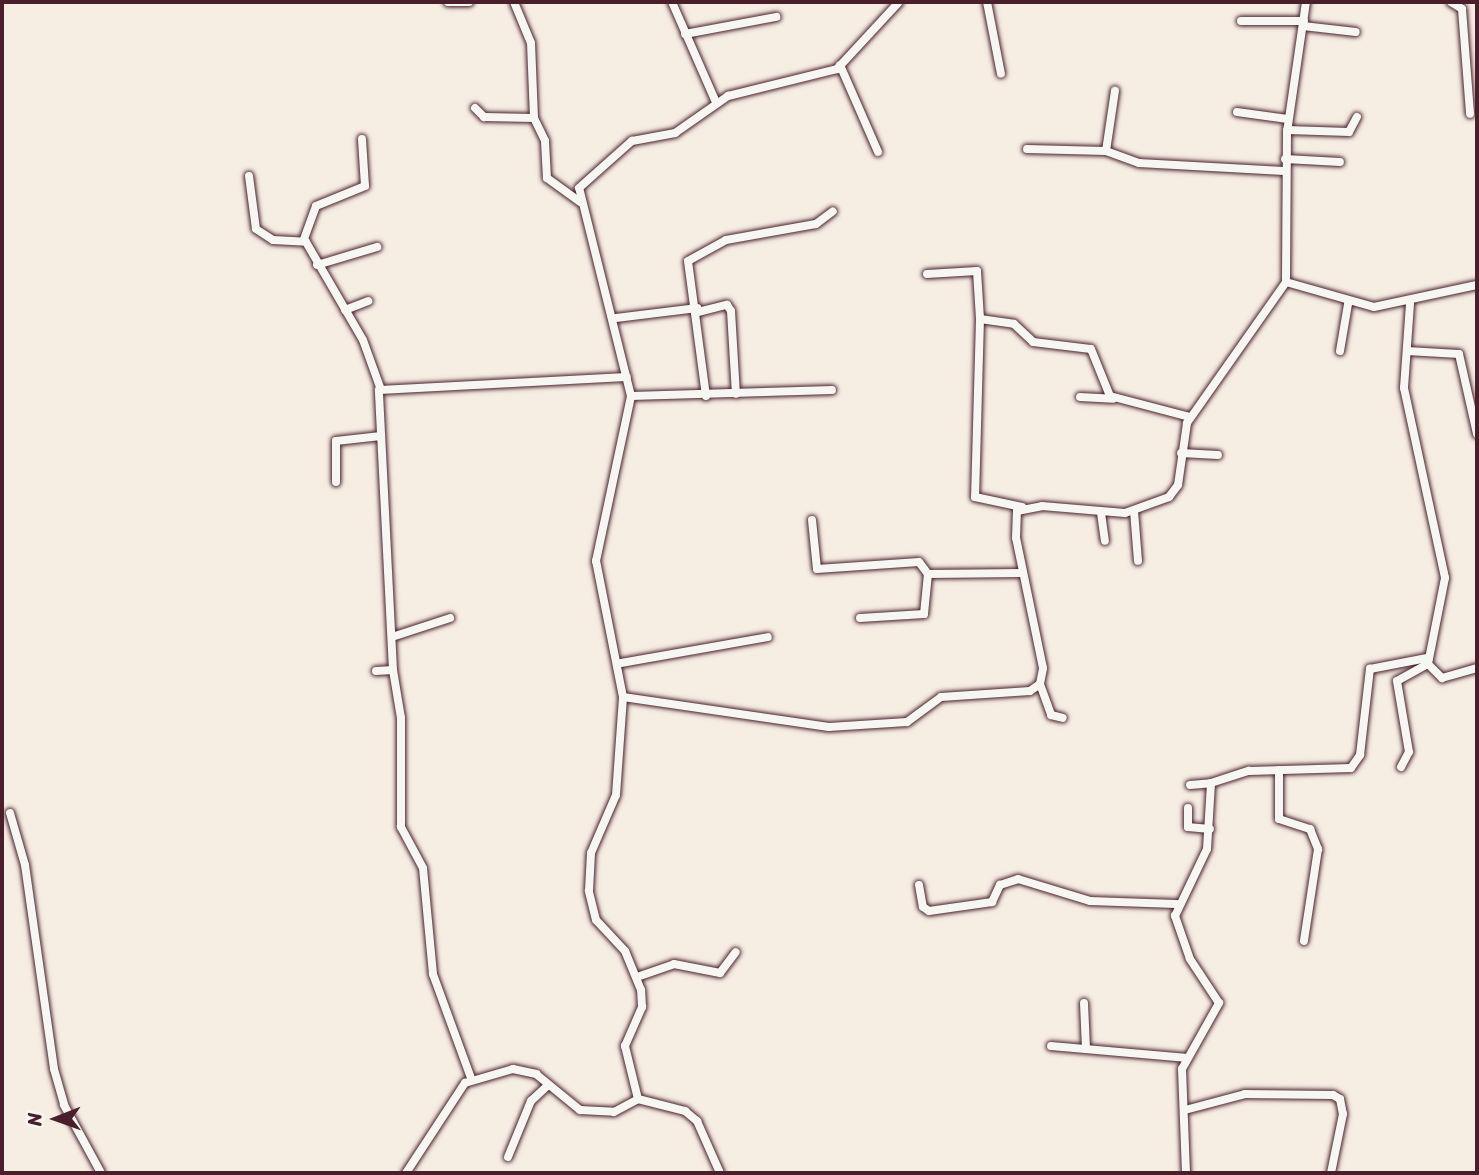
<!DOCTYPE html>
<html>
<head>
<meta charset="utf-8">
<style>
	body { margin:0 }
	#map { position:relative; width:1479px; height:1175px; overflow:hidden; background:#f6ede3; font-family:Sriracha,sans-serif }
	div>[style] { position:absolute }
	[style*='--x'] { left:calc(var(--x)*1px); top:calc(var(--y)*1px); width:calc(var(--w)*1px); rotate:calc(var(--a)*1deg) }
	.roads { filter:drop-shadow(0 0 2px #4a1f2b) drop-shadow(0 0 2px #4a1f2b) }
	.minor>* { height:8px; margin:-4px; padding:0 4px; transform-origin:4px; border-radius:4px; background:#f6f6f2 }
	span { translate:-50% -50%; white-space:nowrap; text-align:center; line-height:1.15; -webkit-text-stroke:6px #f6f6f2; paint-order:stroke }
	.frame { position:absolute; inset:0; border:4px solid #4a1f2b; pointer-events:none }
	.north { position:absolute; left:21px; top:1084px; width:70px; height:70px; -webkit-text-stroke:5px #f6f6f2; paint-order:stroke; rotate:269deg; font-size:19px; font-weight:700; line-height:28px; text-align:center; color:#4a1f2b }
	.north::after { content:''; display:block; margin:auto; width:24px; height:32px; background:#4a1f2b; clip-path:polygon(50% 0,100% 100%,50% 72%,0 100%) }
</style>
</head>
<body>
<div id="map">
	<div class="roads">
		<div class="minor">
			<div style="--x:448;--y:2;--w:21;--a:0"></div>
			<div style="--x:514;--y:2;--w:44;--a:67.5"></div>
			<div style="--x:531;--y:43;--w:75;--a:87.7"></div>
			<div style="--x:534;--y:118;--w:25;--a:64"></div>
			<div style="--x:545;--y:141;--w:37;--a:87"></div>
			<div style="--x:547;--y:178;--w:41;--a:36"></div>
			<div style="--x:672;--y:2;--w:109;--a:66.3"></div>
			<div style="--x:987;--y:2;--w:73;--a:79"></div>
			<div style="--x:1306;--y:2;--w:132;--a:98.3"></div>
			<div style="--x:1287;--y:133;--w:149;--a:90.4"></div>
			<div style="--x:1286;--y:282;--w:91;--a:15.9"></div>
			<div style="--x:1374;--y:307;--w:105;--a:-12.1"></div>
			<div style="--x:1451;--y:2;--w:13;--a:32"></div>
			<div style="--x:1462;--y:9;--w:105;--a:85.6"></div>
			<div style="--x:1241;--y:21;--w:63;--a:0"></div>
			<div style="--x:1303;--y:26;--w:53;--a:6.5"></div>
			<div style="--x:685;--y:34;--w:93;--a:-10.6"></div>
			<div style="--x:840;--y:65;--w:95;--a:66.4"></div>
			<div style="--x:475;--y:108;--w:13;--a:45"></div>
			<div style="--x:484;--y:117;--w:50;--a:1.1"></div>
			<div style="--x:1237;--y:112;--w:51;--a:7.8"></div>
			<div style="--x:1287;--y:130;--w:62;--a:1.8"></div>
			<div style="--x:1349;--y:132;--w:17;--a:-62"></div>
			<div style="--x:1027;--y:149;--w:79;--a:1.5"></div>
			<div style="--x:1106;--y:151;--w:35;--a:20"></div>
			<div style="--x:1139;--y:163;--w:145;--a:3.2"></div>
			<div style="--x:1106;--y:151;--w:61;--a:-81.5"></div>
			<div style="--x:1285;--y:159;--w:55;--a:3.1"></div>
			<div style="--x:249;--y:176;--w:53;--a:82.5"></div>
			<div style="--x:256;--y:229;--w:20;--a:33"></div>
			<div style="--x:273;--y:240;--w:33;--a:3"></div>
			<div style="--x:306;--y:242;--w:113;--a:59.8"></div>
			<div style="--x:363;--y:340;--w:50;--a:70.1"></div>
			<div style="--x:304;--y:239;--w:35;--a:-70"></div>
			<div style="--x:316;--y:206;--w:53;--a:-22.2"></div>
			<div style="--x:365;--y:186;--w:47;--a:-93.7"></div>
			<div style="--x:317;--y:265;--w:63;--a:-16.7"></div>
			<div style="--x:927;--y:274;--w:50;--a:-3.4"></div>
			<div style="--x:977;--y:271;--w:48;--a:86.4"></div>
			<div style="--x:980;--y:319;--w:34;--a:8"></div>
			<div style="--x:1014;--y:324;--w:26;--a:43"></div>
			<div style="--x:1033;--y:342;--w:58;--a:6.9"></div>
			<div style="--x:1091;--y:349;--w:51;--a:68"></div>
			<div style="--x:1110;--y:396;--w:83;--a:14.7"></div>
			<div style="--x:1410;--y:304;--w:84;--a:94.1"></div>
			<div style="--x:1404;--y:388;--w:194;--a:77.8"></div>
			<div style="--x:1445;--y:578;--w:88;--a:101.2"></div>
			<div style="--x:1428;--y:664;--w:20;--a:45"></div>
			<div style="--x:1442;--y:678;--w:36;--a:-16"></div>
			<div style="--x:345;--y:310;--w:25;--a:-21"></div>
			<div style="--x:698;--y:312;--w:30;--a:-14"></div>
			<div style="--x:727;--y:305;--w:7;--a:56"></div>
			<div style="--x:731;--y:311;--w:83;--a:86.6"></div>
			<div style="--x:616;--y:318;--w:82;--a:-7"></div>
			<div style="--x:980;--y:319;--w:178;--a:91.6"></div>
			<div style="--x:975;--y:497;--w:48;--a:12"></div>
			<div style="--x:1340;--y:351;--w:48;--a:-80.3"></div>
			<div style="--x:1407;--y:351;--w:52;--a:3.3"></div>
			<div style="--x:1459;--y:354;--w:82;--a:77.3"></div>
			<div style="--x:631;--y:396;--w:201;--a:-1.7"></div>
			<div style="--x:706;--y:396;--w:136;--a:-97.6"></div>
			<div style="--x:688;--y:261;--w:43;--a:-28.9"></div>
			<div style="--x:726;--y:240;--w:91;--a:-10.1"></div>
			<div style="--x:816;--y:224;--w:21;--a:-37"></div>
			<div style="--x:1080;--y:397;--w:33;--a:3"></div>
			<div style="--x:1181;--y:453;--w:37;--a:3"></div>
			<div style="--x:336;--y:482;--w:41;--a:-90"></div>
			<div style="--x:336;--y:441;--w:45;--a:-6.3"></div>
			<div style="--x:1134;--y:511;--w:50;--a:85.4"></div>
			<div style="--x:1101;--y:513;--w:28;--a:82"></div>
			<div style="--x:812;--y:520;--w:49;--a:84.2"></div>
			<div style="--x:817;--y:569;--w:102;--a:-3.9"></div>
			<div style="--x:919;--y:562;--w:15;--a:53"></div>
			<div style="--x:860;--y:618;--w:64;--a:-3.6"></div>
			<div style="--x:924;--y:614;--w:40;--a:-84.3"></div>
			<div style="--x:928;--y:574;--w:94;--a:-0.6"></div>
			<div style="--x:395;--y:636;--w:58;--a:-18.1"></div>
			<div style="--x:621;--y:663;--w:149;--a:-10"></div>
			<div style="--x:376;--y:671;--w:17;--a:-3"></div>
			<div style="--x:1040;--y:684;--w:33;--a:70"></div>
			<div style="--x:1051;--y:715;--w:12;--a:14"></div>
			<div style="--x:623;--y:697;--w:208;--a:8.3"></div>
			<div style="--x:829;--y:727;--w:78;--a:-3.7"></div>
			<div style="--x:907;--y:722;--w:42;--a:-36.3"></div>
			<div style="--x:941;--y:697;--w:89;--a:-3.9"></div>
			<div style="--x:1030;--y:691;--w:12;--a:-35"></div>
			<div style="--x:1040;--y:684;--w:16;--a:-79"></div>
			<div style="--x:1043;--y:668;--w:133;--a:-101.7"></div>
			<div style="--x:1016;--y:538;--w:27;--a:-88"></div>
			<div style="--x:1017;--y:511;--w:25;--a:-11"></div>
			<div style="--x:1042;--y:506;--w:83;--a:4.8"></div>
			<div style="--x:1125;--y:513;--w:47;--a:-20"></div>
			<div style="--x:1169;--y:497;--w:15;--a:-53"></div>
			<div style="--x:1178;--y:485;--w:63;--a:-81.7"></div>
			<div style="--x:1187;--y:423;--w:172;--a:-54.9"></div>
			<div style="--x:1401;--y:767;--w:17;--a:-62"></div>
			<div style="--x:1409;--y:752;--w:72;--a:-99.6"></div>
			<div style="--x:1397;--y:681;--w:35;--a:-29"></div>
			<div style="--x:1279;--y:770;--w:49;--a:90"></div>
			<div style="--x:1279;--y:819;--w:33;--a:18"></div>
			<div style="--x:1310;--y:829;--w:22;--a:68"></div>
			<div style="--x:1318;--y:849;--w:93;--a:98.7"></div>
			<div style="--x:1190;--y:785;--w:21;--a:-5"></div>
			<div style="--x:1188;--y:808;--w:19;--a:90"></div>
			<div style="--x:1188;--y:827;--w:22;--a:5"></div>
			<div style="--x:10;--y:813;--w:54;--a:73.9"></div>
			<div style="--x:25;--y:865;--w:206;--a:81.9"></div>
			<div style="--x:54;--y:1069;--w:37;--a:74"></div>
			<div style="--x:64;--y:1105;--w:77;--a:61.4"></div>
			<div style="--x:919;--y:885;--w:22;--a:80"></div>
			<div style="--x:923;--y:907;--w:7;--a:34"></div>
			<div style="--x:929;--y:911;--w:64;--a:-8.1"></div>
			<div style="--x:992;--y:902;--w:19;--a:-65"></div>
			<div style="--x:1000;--y:885;--w:19;--a:-18"></div>
			<div style="--x:1018;--y:879;--w:75;--a:17"></div>
			<div style="--x:1090;--y:901;--w:86;--a:2"></div>
			<div style="--x:637;--y:977;--w:39;--a:-19"></div>
			<div style="--x:674;--y:964;--w:47;--a:11.1"></div>
			<div style="--x:720;--y:973;--w:26;--a:-53"></div>
			<div style="--x:1084;--y:1003;--w:46;--a:87.5"></div>
			<div style="--x:1051;--y:1046;--w:137;--a:5"></div>
			<div style="--x:471;--y:1078;--w:111;--a:-110.1"></div>
			<div style="--x:433;--y:974;--w:106;--a:-95.4"></div>
			<div style="--x:423;--y:868;--w:47;--a:-118.2"></div>
			<div style="--x:401;--y:827;--w:109;--a:-90"></div>
			<div style="--x:401;--y:718;--w:49;--a:-99.5"></div>
			<div style="--x:393;--y:670;--w:280;--a:-92.9"></div>
			<div style="--x:379;--y:390;--w:248;--a:-3"></div>
			<div style="--x:638;--y:1099;--w:55;--a:-103.8"></div>
			<div style="--x:625;--y:1046;--w:43;--a:-66.4"></div>
			<div style="--x:642;--y:1007;--w:17;--a:-93"></div>
			<div style="--x:641;--y:990;--w:42;--a:-112.3"></div>
			<div style="--x:625;--y:951;--w:42;--a:-133.1"></div>
			<div style="--x:596;--y:920;--w:30;--a:-104"></div>
			<div style="--x:589;--y:891;--w:38;--a:-87"></div>
			<div style="--x:591;--y:853;--w:63;--a:-66.7"></div>
			<div style="--x:616;--y:795;--w:98;--a:-85.9"></div>
			<div style="--x:623;--y:697;--w:139;--a:-101.2"></div>
			<div style="--x:596;--y:561;--w:169;--a:-78"></div>
			<div style="--x:631;--y:396;--w:214;--a:-104"></div>
			<div style="--x:579;--y:188;--w:71;--a:-41.6"></div>
			<div style="--x:632;--y:141;--w:44;--a:-10.5"></div>
			<div style="--x:675;--y:133;--w:65;--a:-34.9"></div>
			<div style="--x:728;--y:96;--w:112;--a:-13.9"></div>
			<div style="--x:837;--y:69;--w:91;--a:-47.2"></div>
			<div style="--x:1185;--y:1110;--w:62;--a:-14.9"></div>
			<div style="--x:1245;--y:1094;--w:88;--a:0.7"></div>
			<div style="--x:1333;--y:1095;--w:8;--a:30"></div>
			<div style="--x:1340;--y:1099;--w:15;--a:79"></div>
			<div style="--x:1343;--y:1114;--w:60;--a:101.5"></div>
			<div style="--x:508;--y:1157;--w:61;--a:-67.7"></div>
			<div style="--x:531;--y:1101;--w:23;--a:-43"></div>
			<div style="--x:406;--y:1173;--w:108;--a:-56.8"></div>
			<div style="--x:465;--y:1083;--w:50;--a:-16.3"></div>
			<div style="--x:513;--y:1069;--w:24;--a:12"></div>
			<div style="--x:536;--y:1074;--w:57;--a:39.3"></div>
			<div style="--x:580;--y:1110;--w:34;--a:3"></div>
			<div style="--x:614;--y:1112;--w:27;--a:-28"></div>
			<div style="--x:638;--y:1099;--w:49;--a:14.3"></div>
			<div style="--x:685;--y:1111;--w:16;--a:40"></div>
			<div style="--x:697;--y:1121;--w:57;--a:66.1"></div>
			<div style="--x:1186;--y:1173;--w:104;--a:-92.2"></div>
			<div style="--x:1182;--y:1069;--w:76;--a:-60.7"></div>
			<div style="--x:1219;--y:1003;--w:53;--a:-123.4"></div>
			<div style="--x:1190;--y:959;--w:46;--a:-109.2"></div>
			<div style="--x:1175;--y:916;--w:74;--a:-64.5"></div>
			<div style="--x:1207;--y:849;--w:66;--a:-86.5"></div>
			<div style="--x:1211;--y:783;--w:40;--a:-18"></div>
			<div style="--x:1249;--y:771;--w:102;--a:-1.7"></div>
			<div style="--x:1351;--y:768;--w:16;--a:-55"></div>
			<div style="--x:1360;--y:755;--w:87;--a:-83.4"></div>
			<div style="--x:1370;--y:669;--w:58;--a:-10.9"></div>
		</div>
	</div>
	<div class="frame"></div>
	<div class="north">N</div>
</div>
</body>
</html>
